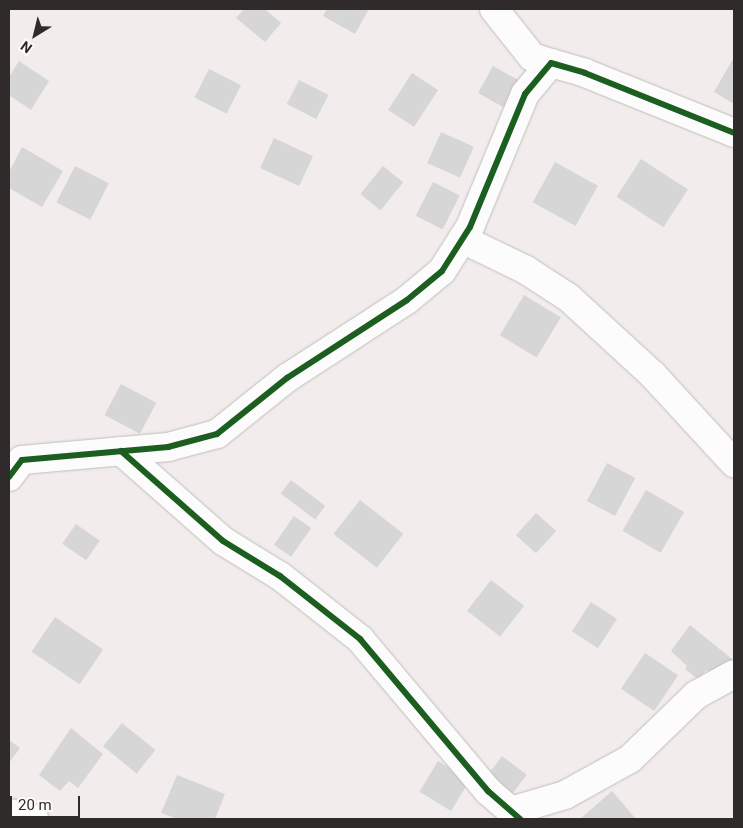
<!DOCTYPE html>
<html>
<head>
<meta charset="utf-8">
<style>
	body { margin:0 }
	#map { position:relative; width:743px; height:828px; overflow:hidden; background:#f2ecec; font-family:Roboto,sans-serif }
	div>[style] { position:absolute }
	[style*='--x'] { left:calc(var(--x)*1px); top:calc(var(--y)*1px); width:calc(var(--w)*1px); rotate:calc(var(--a)*1deg) }
	.building>* { inset:0; background:#d7d6d6; transform-origin:0 0 }
	.roads { filter:drop-shadow(0 0 1px #c2bdbd) drop-shadow(0 0 1px #c2bdbd) }
	.minor>* { height:28px; margin:-14px; padding:0 14px; transform-origin:14px; border-radius:14px; background:#fdfcfc }
	.cycleway>* { height:6px; margin:-3px; padding:0 3px; transform-origin:3px; border-radius:3px; background:#1b5e20 }
	span { translate:-50% -50%; white-space:nowrap; text-align:center; line-height:1.15; -webkit-text-stroke:4px #fff9f8; paint-order:stroke }
	.frame { position:absolute; inset:0; border:10px solid #2f2b2b; pointer-events:none }
	.north { position:absolute; left:10px; top:10px; width:50px; height:50px; -webkit-text-stroke:4px #fff9f8; paint-order:stroke; rotate:216deg; font-size:14px; font-weight:700; line-height:20px; text-align:center; color:#2f2b2b }
	.north::after { content:''; display:block; margin:auto; width:18px; height:22px; background:#2f2b2b; clip-path:polygon(50% 0,100% 100%,50% 72%,0 100%) }
	.scale { position:absolute; left:10px; top:796px; width:70px; height:22px; box-sizing:border-box; border:2px solid #2f2b2b; border-top:0; padding-left:6px; font-size:15px; line-height:18px; white-space:nowrap; color:#2f2b2b; -webkit-text-stroke:4px #fff9f8; paint-order:stroke }
</style>
</head>
<body>
<div id="map">
	<div class="building">
		<div style="clip-path:polygon(244px 9px,265px 9px,281px 23px,265px 42px,236px 18px)"></div>
		<div style="clip-path:polygon(327px 9px,369px 9px,355px 34px,323px 16px)"></div>
		<div style="clip-path:polygon(734px 57px,734px 104px,714px 92px)"></div>
		<div style="clip-path:polygon(19px 61px,49px 81px,31px 110px,9px 95px,9px 77px)"></div>
		<div style="left:493px;top:66px;width:29px;height:31px;rotate:29deg"></div>
		<div style="left:209px;top:69px;width:36px;height:32px;rotate:27deg"></div>
		<div style="left:412px;top:73px;width:31px;height:44px;rotate:33deg"></div>
		<div style="left:299px;top:80px;width:33px;height:27px;rotate:27deg"></div>
		<div style="left:441px;top:132px;width:36px;height:34px;rotate:24deg"></div>
		<div style="left:274px;top:138px;width:43px;height:33px;rotate:25deg"></div>
		<div style="clip-path:polygon(22px 147px,63px 171px,42px 207px,9px 188px,9px 172px)"></div>
		<div style="left:641px;top:159px;width:56px;height:45px;rotate:33deg"></div>
		<div style="left:555px;top:162px;width:49px;height:46px;rotate:29deg"></div>
		<div style="left:75px;top:166px;width:38px;height:41px;rotate:27deg"></div>
		<div style="left:383px;top:166px;width:26px;height:36px;rotate:39deg"></div>
		<div style="left:433px;top:182px;width:30px;height:38px;rotate:27deg"></div>
		<div style="left:524px;top:295px;width:43px;height:47px;rotate:31deg"></div>
		<div style="left:121px;top:384px;width:40px;height:35px;rotate:28deg"></div>
		<div style="left:607px;top:463px;width:32px;height:43px;rotate:28deg"></div>
		<div style="left:291px;top:480px;width:43px;height:17px;rotate:37deg"></div>
		<div style="left:646px;top:490px;width:44px;height:47px;rotate:30deg"></div>
		<div style="left:360px;top:500px;width:55px;height:43px;rotate:38deg"></div>
		<div style="left:536px;top:513px;width:27px;height:30px;rotate:42deg"></div>
		<div style="left:294px;top:516px;width:21px;height:35px;rotate:35deg"></div>
		<div style="left:76px;top:524px;width:29px;height:24px;rotate:35deg"></div>
		<div style="left:491px;top:580px;width:42px;height:39px;rotate:38deg"></div>
		<div style="left:591px;top:602px;width:31px;height:35px;rotate:33deg"></div>
		<div style="left:55px;top:617px;width:58px;height:42px;rotate:34deg"></div>
		<div style="clip-path:polygon(690px 625px,732px 659px,717px 677px,706px 670px,699px 680px,685px 669px,687px 666px,671px 651px)"></div>
		<div style="left:645px;top:653px;width:40px;height:43px;rotate:34deg"></div>
		<div style="left:122px;top:723px;width:43px;height:30px;rotate:39deg"></div>
		<div style="clip-path:polygon(71px 728px,103px 754px,78px 788px,69px 781px,60px 791px,39px 775px)"></div>
		<div style="clip-path:polygon(9px 740px,20px 748px,9px 763px)"></div>
		<div style="left:502px;top:756px;width:31px;height:27px;rotate:37deg"></div>
		<div style="left:438px;top:761px;width:37px;height:36px;rotate:31deg"></div>
		<div style="clip-path:polygon(177px 775px,225px 794px,215px 819px,177px 819px,161px 813px)"></div>
		<div style="clip-path:polygon(612px 791px,636px 819px,580px 819px)"></div>
	</div>
	<div class="roads">
		<div class="minor">
			<div style="--x:494;--y:9;--w:61;--a:51.6"></div>
			<div style="--x:532;--y:57;--w:20;--a:18"></div>
			<div style="--x:462;--y:239;--w:71;--a:25.8"></div>
			<div style="--x:526;--y:270;--w:51;--a:33.1"></div>
			<div style="--x:569;--y:298;--w:114;--a:42.5"></div>
			<div style="--x:653;--y:375;--w:120;--a:47.4"></div>
			<div style="--x:121;--y:451;--w:136;--a:41.4"></div>
			<div style="--x:223;--y:541;--w:67;--a:31.6"></div>
			<div style="--x:280;--y:576;--w:102;--a:38.2"></div>
			<div style="--x:360;--y:639;--w:199;--a:49.9"></div>
			<div style="--x:488;--y:791;--w:43;--a:41.2"></div>
			<div style="--x:9;--y:477;--w:21;--a:-53"></div>
			<div style="--x:22;--y:460;--w:147;--a:-5.1"></div>
			<div style="--x:168;--y:447;--w:51;--a:-14.9"></div>
			<div style="--x:217;--y:434;--w:90;--a:-38.7"></div>
			<div style="--x:287;--y:378;--w:143;--a:-33"></div>
			<div style="--x:407;--y:300;--w:45;--a:-39.6"></div>
			<div style="--x:442;--y:271;--w:52;--a:-57.5"></div>
			<div style="--x:470;--y:227;--w:144;--a:-67.5"></div>
			<div style="--x:525;--y:94;--w:40;--a:-50"></div>
			<div style="--x:551;--y:63;--w:35;--a:16"></div>
			<div style="--x:585;--y:73;--w:161;--a:21.9"></div>
			<div style="--x:511;--y:811;--w:56;--a:-16.5"></div>
			<div style="--x:565;--y:795;--w:74;--a:-29"></div>
			<div style="--x:630;--y:759;--w:92;--a:-44.1"></div>
			<div style="--x:696;--y:695;--w:43;--a:-28.9"></div>
			<div style="--x:9;--y:813;--w:26;--a:13"></div>
		</div>
	</div>
	<div class="cycleway">
		<div style="--x:121;--y:451;--w:136;--a:41.4"></div>
		<div style="--x:223;--y:541;--w:67;--a:31.6"></div>
		<div style="--x:280;--y:576;--w:102;--a:38.2"></div>
		<div style="--x:360;--y:639;--w:199;--a:49.9"></div>
		<div style="--x:488;--y:791;--w:43;--a:41.2"></div>
		<div style="--x:9;--y:477;--w:21;--a:-53"></div>
		<div style="--x:22;--y:460;--w:147;--a:-5.1"></div>
		<div style="--x:168;--y:447;--w:51;--a:-14.9"></div>
		<div style="--x:217;--y:434;--w:90;--a:-38.7"></div>
		<div style="--x:287;--y:378;--w:143;--a:-33"></div>
		<div style="--x:407;--y:300;--w:45;--a:-39.6"></div>
		<div style="--x:442;--y:271;--w:52;--a:-57.5"></div>
		<div style="--x:470;--y:227;--w:144;--a:-67.5"></div>
		<div style="--x:525;--y:94;--w:40;--a:-50"></div>
		<div style="--x:551;--y:63;--w:35;--a:16"></div>
		<div style="--x:585;--y:73;--w:161;--a:21.9"></div>
	</div>
	<div class="frame"></div>
	<div class="north">N</div>
	<div class="scale">20 m</div>
</div>
</body>
</html>
